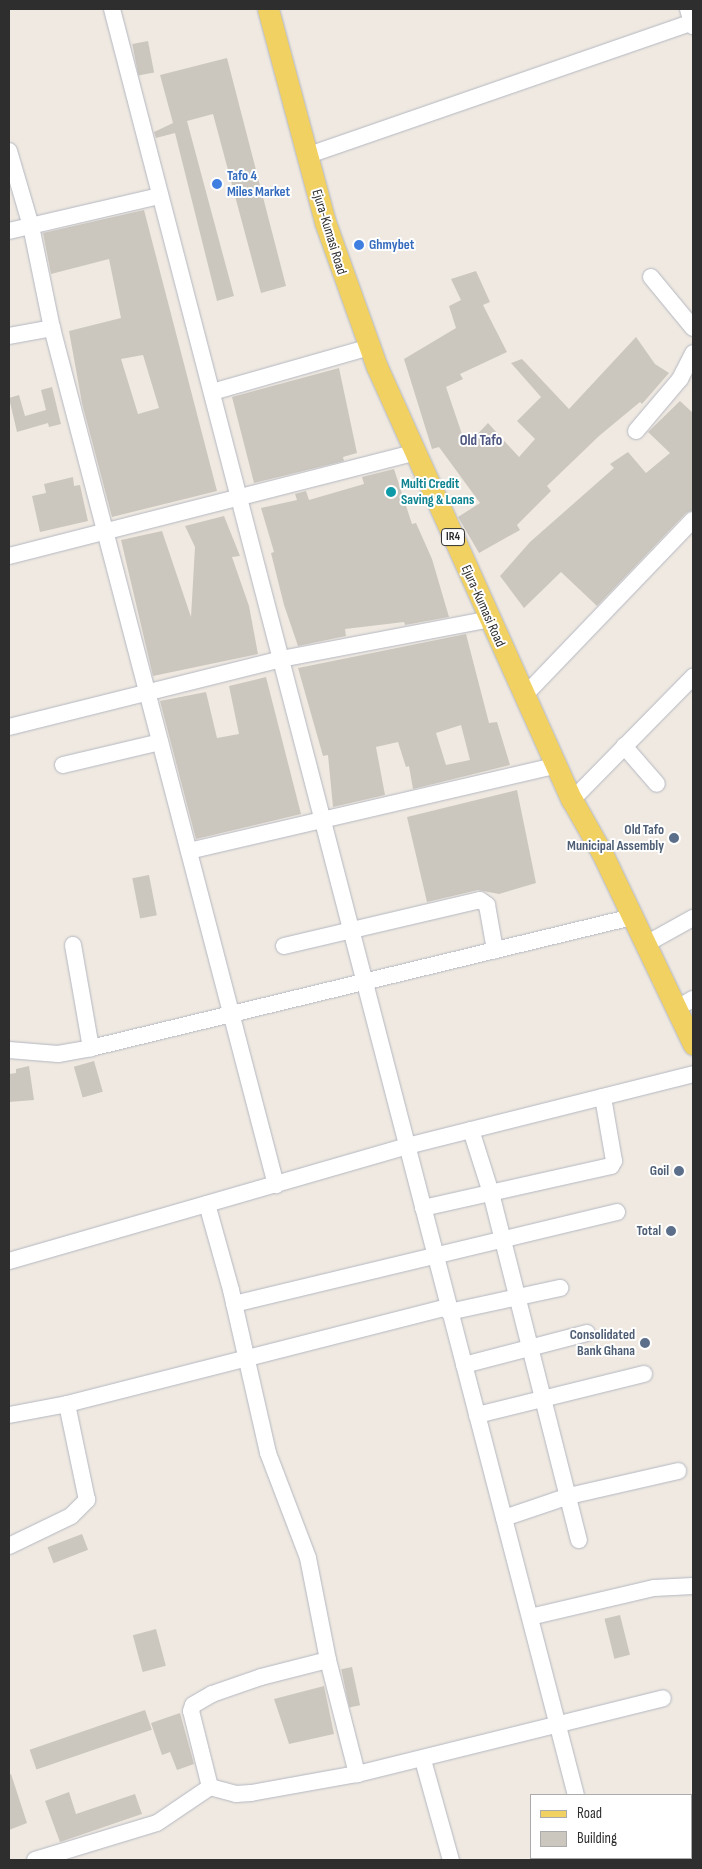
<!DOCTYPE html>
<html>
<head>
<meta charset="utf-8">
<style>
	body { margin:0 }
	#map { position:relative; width:702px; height:1869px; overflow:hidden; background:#efe9e1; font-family:"Sofia Sans Condensed",sans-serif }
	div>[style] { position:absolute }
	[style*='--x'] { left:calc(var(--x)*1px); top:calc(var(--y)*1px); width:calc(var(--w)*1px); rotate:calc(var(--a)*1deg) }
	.building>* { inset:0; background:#cbc7bf; transform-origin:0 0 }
	.roads { filter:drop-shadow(0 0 1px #b4b7c1) drop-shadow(0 0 1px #b4b7c1) }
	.minor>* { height:16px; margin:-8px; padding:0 8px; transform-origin:8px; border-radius:8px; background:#fff }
	.major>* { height:21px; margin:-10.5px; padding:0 10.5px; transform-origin:10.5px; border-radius:10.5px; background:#f2d163 }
	.dots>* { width:14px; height:14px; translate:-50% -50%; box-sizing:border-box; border:2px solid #fff; border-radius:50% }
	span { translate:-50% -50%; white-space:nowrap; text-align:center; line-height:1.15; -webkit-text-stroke:4px #fff; paint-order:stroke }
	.shield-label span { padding:1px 4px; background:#fff; border:1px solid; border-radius:4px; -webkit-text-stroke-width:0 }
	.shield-label { font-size:12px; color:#2e2e2e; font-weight:700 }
	.shop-label { font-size:14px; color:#366cbe; font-weight:700 }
	.left { translate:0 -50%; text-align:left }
	.street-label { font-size:14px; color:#2e2e2e }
	.culture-label { font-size:14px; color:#0d838f; font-weight:700 }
	.service-label { font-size:14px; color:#4e5e75; font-weight:700 }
	.right { translate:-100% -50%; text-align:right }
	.neighbourhood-label { font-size:15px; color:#4d5680; font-weight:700 }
	.frame { position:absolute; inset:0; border:10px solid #2e2e2e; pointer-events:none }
	.legend { position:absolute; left:530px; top:1794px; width:162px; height:65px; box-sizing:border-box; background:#fff; border:1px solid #ababab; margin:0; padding:6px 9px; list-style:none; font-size:15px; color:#2e2e2e }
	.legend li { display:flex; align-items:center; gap:10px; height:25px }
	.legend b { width:25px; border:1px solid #ababab }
</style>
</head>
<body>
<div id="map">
	<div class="building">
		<div style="left:148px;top:41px;width:32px;height:16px;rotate:79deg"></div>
		<div style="clip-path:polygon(227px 58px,286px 286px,261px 293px,213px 114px,187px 121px,234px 296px,217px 301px,175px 133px,156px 138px,154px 132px,173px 123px,160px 75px)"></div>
		<div style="clip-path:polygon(evenodd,144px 210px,217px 491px,112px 517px,82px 403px,69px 331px,121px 318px,109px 259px,51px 274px,43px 233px,144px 210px,143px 355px,159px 408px,138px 414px,121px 359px,143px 355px)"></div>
		<div style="clip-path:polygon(476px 271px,490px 302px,483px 305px,507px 352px,460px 374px,463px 379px,446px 387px,466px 446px,488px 423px,519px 457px,535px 439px,517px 421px,541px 397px,511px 363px,522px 359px,569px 409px,636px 337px,655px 364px,669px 373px,642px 404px,640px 402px,599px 436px,547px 486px,551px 491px,517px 525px,520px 530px,479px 553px,458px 517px,480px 503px,439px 447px,432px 449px,404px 359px,456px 328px,449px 306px,461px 300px,451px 279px)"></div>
		<div style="clip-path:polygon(339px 368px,357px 453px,343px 457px,344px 461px,254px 483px,232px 397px)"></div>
		<div style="clip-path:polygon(52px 387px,61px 424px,49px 427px,48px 423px,17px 432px,9px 398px,19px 395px,25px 416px,46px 410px,41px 390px)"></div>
		<div style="clip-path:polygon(680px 401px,693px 413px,693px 510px,686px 513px,597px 606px,561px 572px,524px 608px,500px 576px,530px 542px,614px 468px,610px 464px,628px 452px,646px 473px,670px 453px,648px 432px)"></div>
		<div style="clip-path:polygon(394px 469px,412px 524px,416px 523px,432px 559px,449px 617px,405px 625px,404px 622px,345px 629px,346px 636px,298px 646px,284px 605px,271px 553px,274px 552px,261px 508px,297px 500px,295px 494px,306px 491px,309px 500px,364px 484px,362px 477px)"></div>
		<div style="clip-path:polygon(73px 477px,74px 486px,80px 485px,88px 521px,40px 532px,32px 496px,46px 493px,44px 484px)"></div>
		<div style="clip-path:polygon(224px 516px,240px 556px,232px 557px,249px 606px,258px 654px,153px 676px,121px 540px,162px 531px,191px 617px,195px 547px,185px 526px)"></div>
		<div style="clip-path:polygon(evenodd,466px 634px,489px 723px,497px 722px,510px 765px,413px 789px,409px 766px,406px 767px,398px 742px,376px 747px,385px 795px,333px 807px,328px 755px,323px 756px,298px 668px,466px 634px,461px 725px,470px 760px,446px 765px,436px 733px,461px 725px)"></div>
		<div style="clip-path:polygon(266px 677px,301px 814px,196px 839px,160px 701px,206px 692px,217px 738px,239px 734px,229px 686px)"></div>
		<div style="clip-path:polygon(517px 790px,536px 883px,499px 894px,478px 890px,427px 902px,407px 817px)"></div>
		<div style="left:149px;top:875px;width:41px;height:17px;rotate:79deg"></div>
		<div style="left:94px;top:1061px;width:32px;height:21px;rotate:74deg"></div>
		<div style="clip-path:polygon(29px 1066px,34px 1100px,9px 1102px,9px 1074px,16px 1073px,16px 1069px)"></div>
		<div style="left:82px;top:1534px;width:17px;height:37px;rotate:69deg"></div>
		<div style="left:620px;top:1615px;width:41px;height:16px;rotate:76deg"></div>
		<div style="left:156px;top:1629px;width:38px;height:24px;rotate:75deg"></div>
		<div style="left:352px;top:1667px;width:39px;height:11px;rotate:78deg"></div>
		<div style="clip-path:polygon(324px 1686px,334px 1734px,289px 1744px,274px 1699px)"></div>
		<div style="left:145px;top:1710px;width:21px;height:122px;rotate:71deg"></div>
		<div style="clip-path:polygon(180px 1713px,194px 1764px,177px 1770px,170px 1752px,162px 1755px,151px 1723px)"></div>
		<div style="clip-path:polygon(11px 1774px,27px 1823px,9px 1830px,9px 1775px)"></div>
		<div style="clip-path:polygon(69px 1792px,76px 1814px,135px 1794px,142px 1814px,60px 1842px,45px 1801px)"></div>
	</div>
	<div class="roads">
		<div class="minor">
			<div style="--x:112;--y:9;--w:1845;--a:75.44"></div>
			<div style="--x:688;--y:9;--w:18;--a:74"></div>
			<div style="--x:9;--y:151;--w:78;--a:73.7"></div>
			<div style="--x:31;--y:226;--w:104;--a:78.4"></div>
			<div style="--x:52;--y:328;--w:886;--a:75.35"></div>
			<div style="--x:306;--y:156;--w:410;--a:-19.1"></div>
			<div style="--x:9;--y:231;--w:154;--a:-13.1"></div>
			<div style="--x:651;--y:277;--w:66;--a:50.5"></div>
			<div style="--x:9;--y:336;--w:44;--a:-10.5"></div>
			<div style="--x:212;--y:392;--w:164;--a:-15.9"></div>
			<div style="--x:636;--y:431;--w:68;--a:-49.8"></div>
			<div style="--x:680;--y:379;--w:29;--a:-63"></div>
			<div style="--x:9;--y:556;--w:418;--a:-14.3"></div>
			<div style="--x:524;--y:696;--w:244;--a:-46.2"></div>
			<div style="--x:9;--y:727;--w:280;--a:-14"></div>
			<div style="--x:281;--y:659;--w:213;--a:-10.8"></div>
			<div style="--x:624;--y:746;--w:50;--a:49"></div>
			<div style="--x:63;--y:765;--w:100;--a:-13.3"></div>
			<div style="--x:572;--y:800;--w:173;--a:-45.5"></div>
			<div style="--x:189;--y:851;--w:379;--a:-13.1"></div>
			<div style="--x:646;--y:944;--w:54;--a:-29"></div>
			<div style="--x:73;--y:945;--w:105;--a:80.1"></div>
			<div style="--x:284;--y:946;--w:201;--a:-13.2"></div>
			<div style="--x:480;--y:900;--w:9;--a:36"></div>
			<div style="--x:487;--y:905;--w:46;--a:79.9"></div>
			<div style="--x:679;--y:1007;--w:16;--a:-30"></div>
			<div style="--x:9;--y:1050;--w:49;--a:4.7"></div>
			<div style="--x:58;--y:1054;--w:34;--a:-10"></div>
			<div style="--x:91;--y:1048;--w:557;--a:-13.61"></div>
			<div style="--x:471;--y:1130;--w:66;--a:72.4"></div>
			<div style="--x:491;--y:1193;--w:358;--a:75.8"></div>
			<div style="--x:207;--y:1204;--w:89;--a:74.4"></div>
			<div style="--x:231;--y:1290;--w:167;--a:77.2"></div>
			<div style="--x:268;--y:1453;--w:112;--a:69.1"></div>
			<div style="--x:308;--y:1558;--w:104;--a:78.9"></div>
			<div style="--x:328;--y:1660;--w:118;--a:75.7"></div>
			<div style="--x:423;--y:1208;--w:193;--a:-12.6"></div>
			<div style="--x:611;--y:1166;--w:6;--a:-59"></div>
			<div style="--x:614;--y:1161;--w:65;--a:-99.8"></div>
			<div style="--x:9;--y:1261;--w:414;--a:-16.1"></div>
			<div style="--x:407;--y:1146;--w:295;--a:-14.1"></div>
			<div style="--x:234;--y:1304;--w:394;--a:-13.5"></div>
			<div style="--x:449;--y:1312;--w:114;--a:-12.2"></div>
			<div style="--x:464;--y:1365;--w:127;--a:-14.6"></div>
			<div style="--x:9;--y:1415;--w:59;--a:-10.7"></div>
			<div style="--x:67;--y:1404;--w:393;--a:-14.3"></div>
			<div style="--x:477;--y:1415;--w:172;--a:-13.8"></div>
			<div style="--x:504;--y:1518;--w:69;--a:-18.7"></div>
			<div style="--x:569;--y:1496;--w:112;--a:-12.9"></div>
			<div style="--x:9;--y:1546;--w:69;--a:-25.8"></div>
			<div style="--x:71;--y:1516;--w:23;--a:-45"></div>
			<div style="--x:87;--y:1500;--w:98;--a:-101.8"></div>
			<div style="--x:530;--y:1617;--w:127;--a:-13.2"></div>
			<div style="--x:654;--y:1588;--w:39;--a:-3"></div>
			<div style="--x:423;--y:1760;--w:104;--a:74.4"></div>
			<div style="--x:210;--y:1787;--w:78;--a:-104"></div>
			<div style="--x:191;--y:1711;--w:6;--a:-72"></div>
			<div style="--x:193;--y:1705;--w:22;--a:-30"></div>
			<div style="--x:212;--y:1694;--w:52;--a:-19.1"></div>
			<div style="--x:261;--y:1677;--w:69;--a:-14.2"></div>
			<div style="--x:592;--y:1858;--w:2;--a:63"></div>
			<div style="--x:35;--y:1860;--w:127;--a:-16.9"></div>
			<div style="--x:157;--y:1823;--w:64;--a:-34.2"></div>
			<div style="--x:210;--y:1787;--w:27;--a:15"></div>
			<div style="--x:236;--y:1794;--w:15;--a:-4"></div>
			<div style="--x:251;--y:1793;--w:108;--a:-10.2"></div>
			<div style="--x:357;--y:1774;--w:315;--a:-13.9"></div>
		</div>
		<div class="major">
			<div style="--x:268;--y:9;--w:220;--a:75"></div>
			<div style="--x:325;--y:222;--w:154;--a:70.3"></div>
			<div style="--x:377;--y:367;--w:475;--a:65.8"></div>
			<div style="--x:572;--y:800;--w:61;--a:60.5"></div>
			<div style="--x:602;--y:853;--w:212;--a:64.5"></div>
		</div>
	</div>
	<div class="dots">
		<div style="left:217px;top:184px;background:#3f7fe0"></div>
		<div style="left:359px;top:245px;background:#3f7fe0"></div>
		<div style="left:391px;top:492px;background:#0f9aa8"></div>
		<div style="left:674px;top:838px;background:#5c6f8a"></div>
		<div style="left:679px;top:1171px;background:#5c6f8a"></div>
		<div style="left:671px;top:1231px;background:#5c6f8a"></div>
		<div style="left:645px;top:1343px;background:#5c6f8a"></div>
	</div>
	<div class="shield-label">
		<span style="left:453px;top:537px">IR4</span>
	</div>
	<div class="shop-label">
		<span class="left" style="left:227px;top:184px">Tafo 4<br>Miles Market</span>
		<span class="left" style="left:369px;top:245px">Ghmybet</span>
	</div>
	<div class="street-label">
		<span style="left:329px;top:232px;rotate:73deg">Ejura-Kumasi Road</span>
		<span style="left:483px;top:606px;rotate:66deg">Ejura-Kumasi Road</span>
	</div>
	<div class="culture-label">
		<span class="left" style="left:401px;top:492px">Multi Credit<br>Saving &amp; Loans</span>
	</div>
	<div class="service-label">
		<span class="right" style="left:664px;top:838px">Old Tafo<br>Municipal Assembly</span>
		<span class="right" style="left:669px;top:1171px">Goil</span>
		<span class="right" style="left:661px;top:1231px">Total</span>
		<span class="right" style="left:635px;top:1343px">Consolidated<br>Bank Ghana</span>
	</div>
	<div class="neighbourhood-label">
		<span style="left:481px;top:441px">Old Tafo</span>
	</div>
	<div class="frame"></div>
	<ul class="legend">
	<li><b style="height:6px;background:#f2d163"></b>Road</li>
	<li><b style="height:14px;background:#cbc7bf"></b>Building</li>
	</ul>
</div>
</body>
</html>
